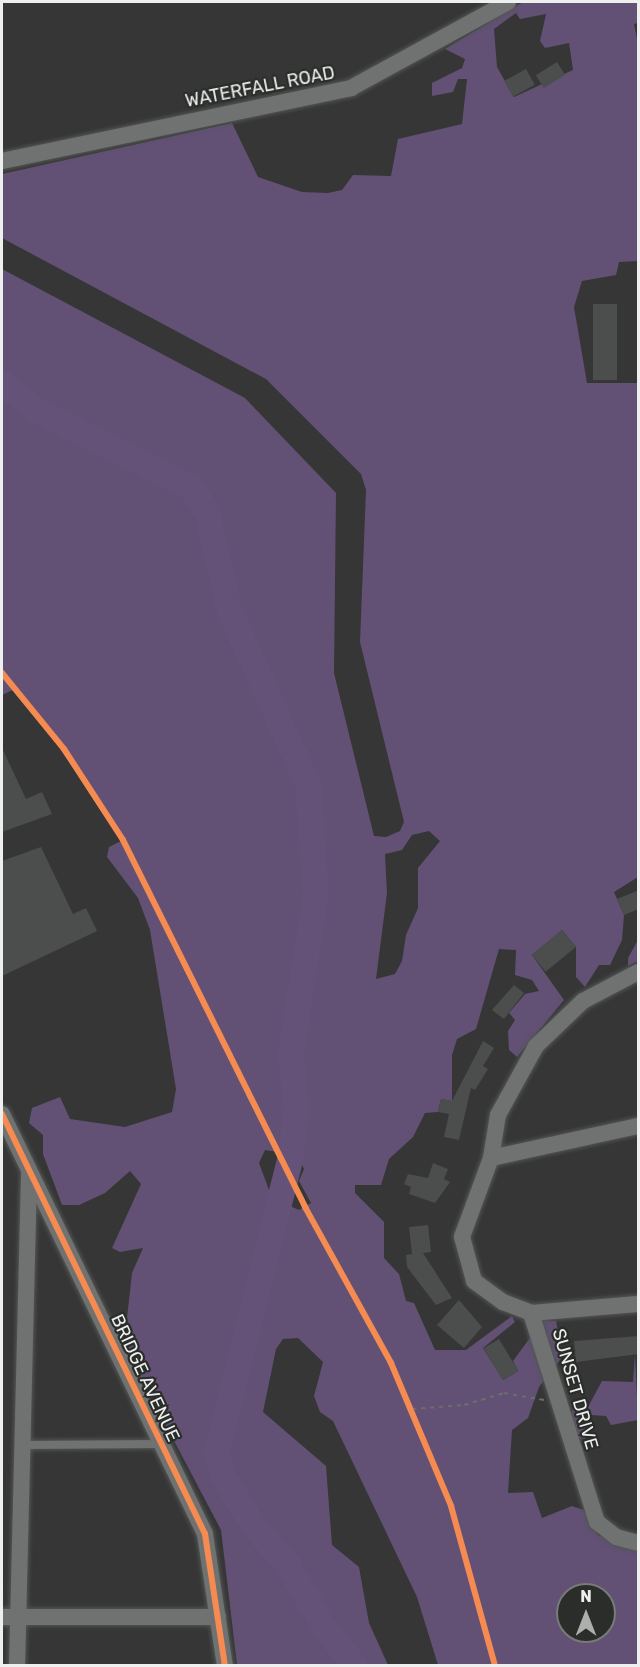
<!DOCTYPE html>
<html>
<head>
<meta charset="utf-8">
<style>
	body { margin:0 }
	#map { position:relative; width:640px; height:1667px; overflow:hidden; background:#353635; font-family:Rubik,sans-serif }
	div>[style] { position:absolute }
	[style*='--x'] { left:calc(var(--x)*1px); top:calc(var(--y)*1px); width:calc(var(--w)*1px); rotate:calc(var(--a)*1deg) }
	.forest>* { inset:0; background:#625175 }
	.river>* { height:26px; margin:-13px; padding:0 13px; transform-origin:13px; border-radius:13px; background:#645278 }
	.building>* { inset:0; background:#4c4e4d; transform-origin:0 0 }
	.path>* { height:2px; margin-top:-1px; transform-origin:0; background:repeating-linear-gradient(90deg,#6b6c6b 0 4.5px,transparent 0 9px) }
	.roads { filter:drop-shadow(0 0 2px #535554) drop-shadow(0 0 2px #535554) }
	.service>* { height:8px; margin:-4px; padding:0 4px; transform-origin:4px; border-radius:4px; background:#707271 }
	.minor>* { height:16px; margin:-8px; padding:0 8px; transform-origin:8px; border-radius:8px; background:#707271 }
	.cycleway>* { height:6px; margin:-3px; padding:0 3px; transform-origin:3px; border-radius:3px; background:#f68b52 }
	span { translate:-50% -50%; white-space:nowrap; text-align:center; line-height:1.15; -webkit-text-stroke:4.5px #2a2d2a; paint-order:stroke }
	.street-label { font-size:18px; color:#edf0ee }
	.frame { position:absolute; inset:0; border:3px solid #edf0ee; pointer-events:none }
	.north { position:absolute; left:556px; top:1583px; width:60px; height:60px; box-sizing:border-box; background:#2a2d2a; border:2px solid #787b78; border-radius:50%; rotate:0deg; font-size:16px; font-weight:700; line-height:24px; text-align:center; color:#edf0ee }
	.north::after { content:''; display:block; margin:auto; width:21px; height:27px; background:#adafad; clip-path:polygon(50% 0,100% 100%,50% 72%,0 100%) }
</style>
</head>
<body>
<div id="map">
	<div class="forest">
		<div style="clip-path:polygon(evenodd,523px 2px,638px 2px,638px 23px,634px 24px,638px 44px,638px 261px,619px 262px,616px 275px,582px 281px,574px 307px,587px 383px,638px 383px,638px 877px,614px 892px,624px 915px,622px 940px,610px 965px,599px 965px,585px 987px,576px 977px,576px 947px,562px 930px,532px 955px,564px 1000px,517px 1057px,509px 1050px,508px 1031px,515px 1020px,509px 1013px,525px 994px,539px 991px,532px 980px,515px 975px,516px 950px,499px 949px,476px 1029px,457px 1039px,452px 1055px,452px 1101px,441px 1099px,438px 1112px,425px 1113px,413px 1137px,389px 1159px,381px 1185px,355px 1185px,355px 1193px,384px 1222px,384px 1258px,399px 1274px,406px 1301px,414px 1303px,435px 1350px,466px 1350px,512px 1316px,515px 1322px,483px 1348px,503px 1380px,518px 1371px,513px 1361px,543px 1320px,556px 1321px,563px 1356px,539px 1387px,528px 1418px,512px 1430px,508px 1493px,533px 1492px,542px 1518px,572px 1506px,584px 1510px,598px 1535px,638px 1547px,638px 1665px,438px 1665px,417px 1597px,333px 1421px,320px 1412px,314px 1396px,323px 1362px,298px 1338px,283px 1339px,276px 1349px,263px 1412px,326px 1466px,332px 1545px,359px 1567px,369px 1623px,388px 1665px,237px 1665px,221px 1530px,162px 1418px,160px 1399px,146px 1392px,124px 1345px,132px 1273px,143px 1248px,120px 1252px,112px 1248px,141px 1184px,130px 1171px,105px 1193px,79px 1205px,62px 1205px,43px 1154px,43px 1135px,29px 1123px,32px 1108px,60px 1097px,70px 1119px,125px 1127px,172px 1112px,176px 1089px,150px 930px,138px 898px,107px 857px,109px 847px,123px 840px,26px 700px,15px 689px,2px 695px,2px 269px,245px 398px,336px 493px,334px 673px,374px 836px,386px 837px,400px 831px,404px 822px,360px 642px,366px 490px,361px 474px,266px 379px,2px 238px,2px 174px,232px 123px,258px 177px,302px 192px,328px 193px,342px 190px,353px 175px,391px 176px,398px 139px,462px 124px,467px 79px,458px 79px,453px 92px,432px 96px,432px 83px,462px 68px,465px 59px,445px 49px,523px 2px,516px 13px,520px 19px,546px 14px,540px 41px,545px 48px,569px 43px,573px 70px,514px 97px,497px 67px,494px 29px,516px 13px,523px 2px,429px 831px,440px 841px,418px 868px,418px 908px,406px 935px,402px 961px,395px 974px,376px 979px,387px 893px,385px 854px,402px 850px,412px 835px,429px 831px,523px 2px,265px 1150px,297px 1155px,304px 1169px,299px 1181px,311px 1203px,299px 1210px,272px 1198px,259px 1163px,265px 1150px,523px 2px,568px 1595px,604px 1595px,604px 1631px,568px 1631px,568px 1595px)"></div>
		<div style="clip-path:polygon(638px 940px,638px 961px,628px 966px,628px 958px)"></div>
		<div style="clip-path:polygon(635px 1354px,638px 1420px,611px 1425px,606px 1416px,591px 1415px,585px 1439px,576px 1438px,569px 1417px,575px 1406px,588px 1407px,602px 1381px,633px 1382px)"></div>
	</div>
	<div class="river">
		<div style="--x:2;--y:383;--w:45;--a:38.7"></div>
		<div style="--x:37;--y:411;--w:173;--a:26.4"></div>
		<div style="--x:192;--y:488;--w:31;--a:59"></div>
		<div style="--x:208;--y:515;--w:96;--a:77.4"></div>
		<div style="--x:229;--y:609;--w:193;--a:65.8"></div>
		<div style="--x:308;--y:785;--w:109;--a:85.8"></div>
		<div style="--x:316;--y:894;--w:160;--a:99"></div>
		<div style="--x:291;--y:1052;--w:58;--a:85.1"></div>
		<div style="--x:296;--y:1110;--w:46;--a:96.2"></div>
		<div style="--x:291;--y:1156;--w:303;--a:104.1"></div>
		<div style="--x:217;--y:1450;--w:25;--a:78"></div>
		<div style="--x:222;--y:1474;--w:63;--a:58.6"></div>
		<div style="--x:255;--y:1528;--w:47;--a:47.6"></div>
		<div style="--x:287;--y:1563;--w:74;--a:60"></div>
		<div style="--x:324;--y:1627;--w:50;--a:51.5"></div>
	</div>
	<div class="building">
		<div style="left:557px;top:62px;width:15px;height:25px;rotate:58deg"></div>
		<div style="left:526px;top:69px;width:18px;height:25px;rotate:61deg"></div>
		<div style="left:593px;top:304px;width:24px;height:76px"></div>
		<div style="clip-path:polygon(2px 748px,26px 799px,42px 792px,52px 814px,2px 832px)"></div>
		<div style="clip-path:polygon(41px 847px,73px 914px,86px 908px,97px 931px,2px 976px,2px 861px)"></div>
		<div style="clip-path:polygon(639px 890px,639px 909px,624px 915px,617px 899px)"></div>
		<div style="left:562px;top:930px;width:22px;height:39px;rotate:51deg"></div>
		<div style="clip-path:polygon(514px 985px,524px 993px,504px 1019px,492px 1010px)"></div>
		<div style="clip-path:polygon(483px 1041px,494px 1048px,483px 1066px,488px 1069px,475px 1090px,471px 1088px,459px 1140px,444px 1137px,449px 1114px,438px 1112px,441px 1099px,452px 1101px)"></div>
		<div style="clip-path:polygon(433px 1163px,448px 1169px,444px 1179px,450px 1182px,435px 1203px,409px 1194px,411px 1187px,404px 1184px,408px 1174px,428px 1178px)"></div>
		<div style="clip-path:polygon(428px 1225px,431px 1252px,423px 1253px,452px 1298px,436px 1305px,407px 1267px,406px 1255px,412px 1254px,409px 1227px)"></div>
		<div style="clip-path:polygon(459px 1300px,482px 1327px,464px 1348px,437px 1325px)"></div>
		<div style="clip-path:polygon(639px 1336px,639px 1354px,576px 1362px,574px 1341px)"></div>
		<div style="left:499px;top:1339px;width:37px;height:18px;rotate:59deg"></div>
	</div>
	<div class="path">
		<div style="--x:412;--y:1409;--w:52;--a:-4.4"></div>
		<div style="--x:464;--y:1405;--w:42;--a:-16.7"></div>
		<div style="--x:504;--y:1393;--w:41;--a:9.9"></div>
	</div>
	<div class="roads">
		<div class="service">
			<div style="--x:23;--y:1445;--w:136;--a:-0.4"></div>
		</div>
		<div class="minor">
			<div style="--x:2;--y:161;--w:357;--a:-11.8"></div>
			<div style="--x:351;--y:88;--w:179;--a:-28.7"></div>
			<div style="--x:2;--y:1114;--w:466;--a:64.2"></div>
			<div style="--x:205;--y:1534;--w:134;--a:81.4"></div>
			<div style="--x:638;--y:1126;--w:150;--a:167.7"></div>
			<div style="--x:491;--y:1158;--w:84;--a:110.2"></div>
			<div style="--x:462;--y:1237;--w:46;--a:74.7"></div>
			<div style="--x:474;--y:1281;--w:36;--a:36"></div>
			<div style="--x:503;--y:1302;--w:30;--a:21"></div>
			<div style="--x:531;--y:1313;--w:107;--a:-4.8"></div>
			<div style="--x:491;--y:1158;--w:44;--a:-80.8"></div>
			<div style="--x:498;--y:1115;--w:79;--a:-61.2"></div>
			<div style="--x:536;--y:1046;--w:65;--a:-43.8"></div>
			<div style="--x:583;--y:1001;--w:62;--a:-27.8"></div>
			<div style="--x:531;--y:1313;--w:219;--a:72.5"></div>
			<div style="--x:597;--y:1522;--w:24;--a:38"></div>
			<div style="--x:616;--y:1537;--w:23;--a:15"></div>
			<div style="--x:2;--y:1617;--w:216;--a:0"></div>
			<div style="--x:17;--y:1666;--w:491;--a:-88.6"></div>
		</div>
	</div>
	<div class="cycleway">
		<div style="--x:2;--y:673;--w:98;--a:50.8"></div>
		<div style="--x:64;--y:749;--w:108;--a:57"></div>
		<div style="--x:123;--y:840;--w:410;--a:63.6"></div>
		<div style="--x:305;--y:1207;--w:178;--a:61.1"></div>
		<div style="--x:391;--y:1363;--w:155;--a:67.2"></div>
		<div style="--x:451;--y:1506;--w:166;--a:74.6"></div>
		<div style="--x:2;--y:1114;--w:466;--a:64.2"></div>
		<div style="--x:205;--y:1534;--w:134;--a:81.4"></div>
	</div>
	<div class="street-label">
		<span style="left:260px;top:87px;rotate:-11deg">WATERFALL ROAD</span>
		<span style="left:145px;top:1378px;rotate:65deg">BRIDGE AVENUE</span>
		<span style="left:575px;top:1389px;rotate:74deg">SUNSET DRIVE</span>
	</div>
	<div class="frame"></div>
	<div class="north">N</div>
</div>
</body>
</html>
